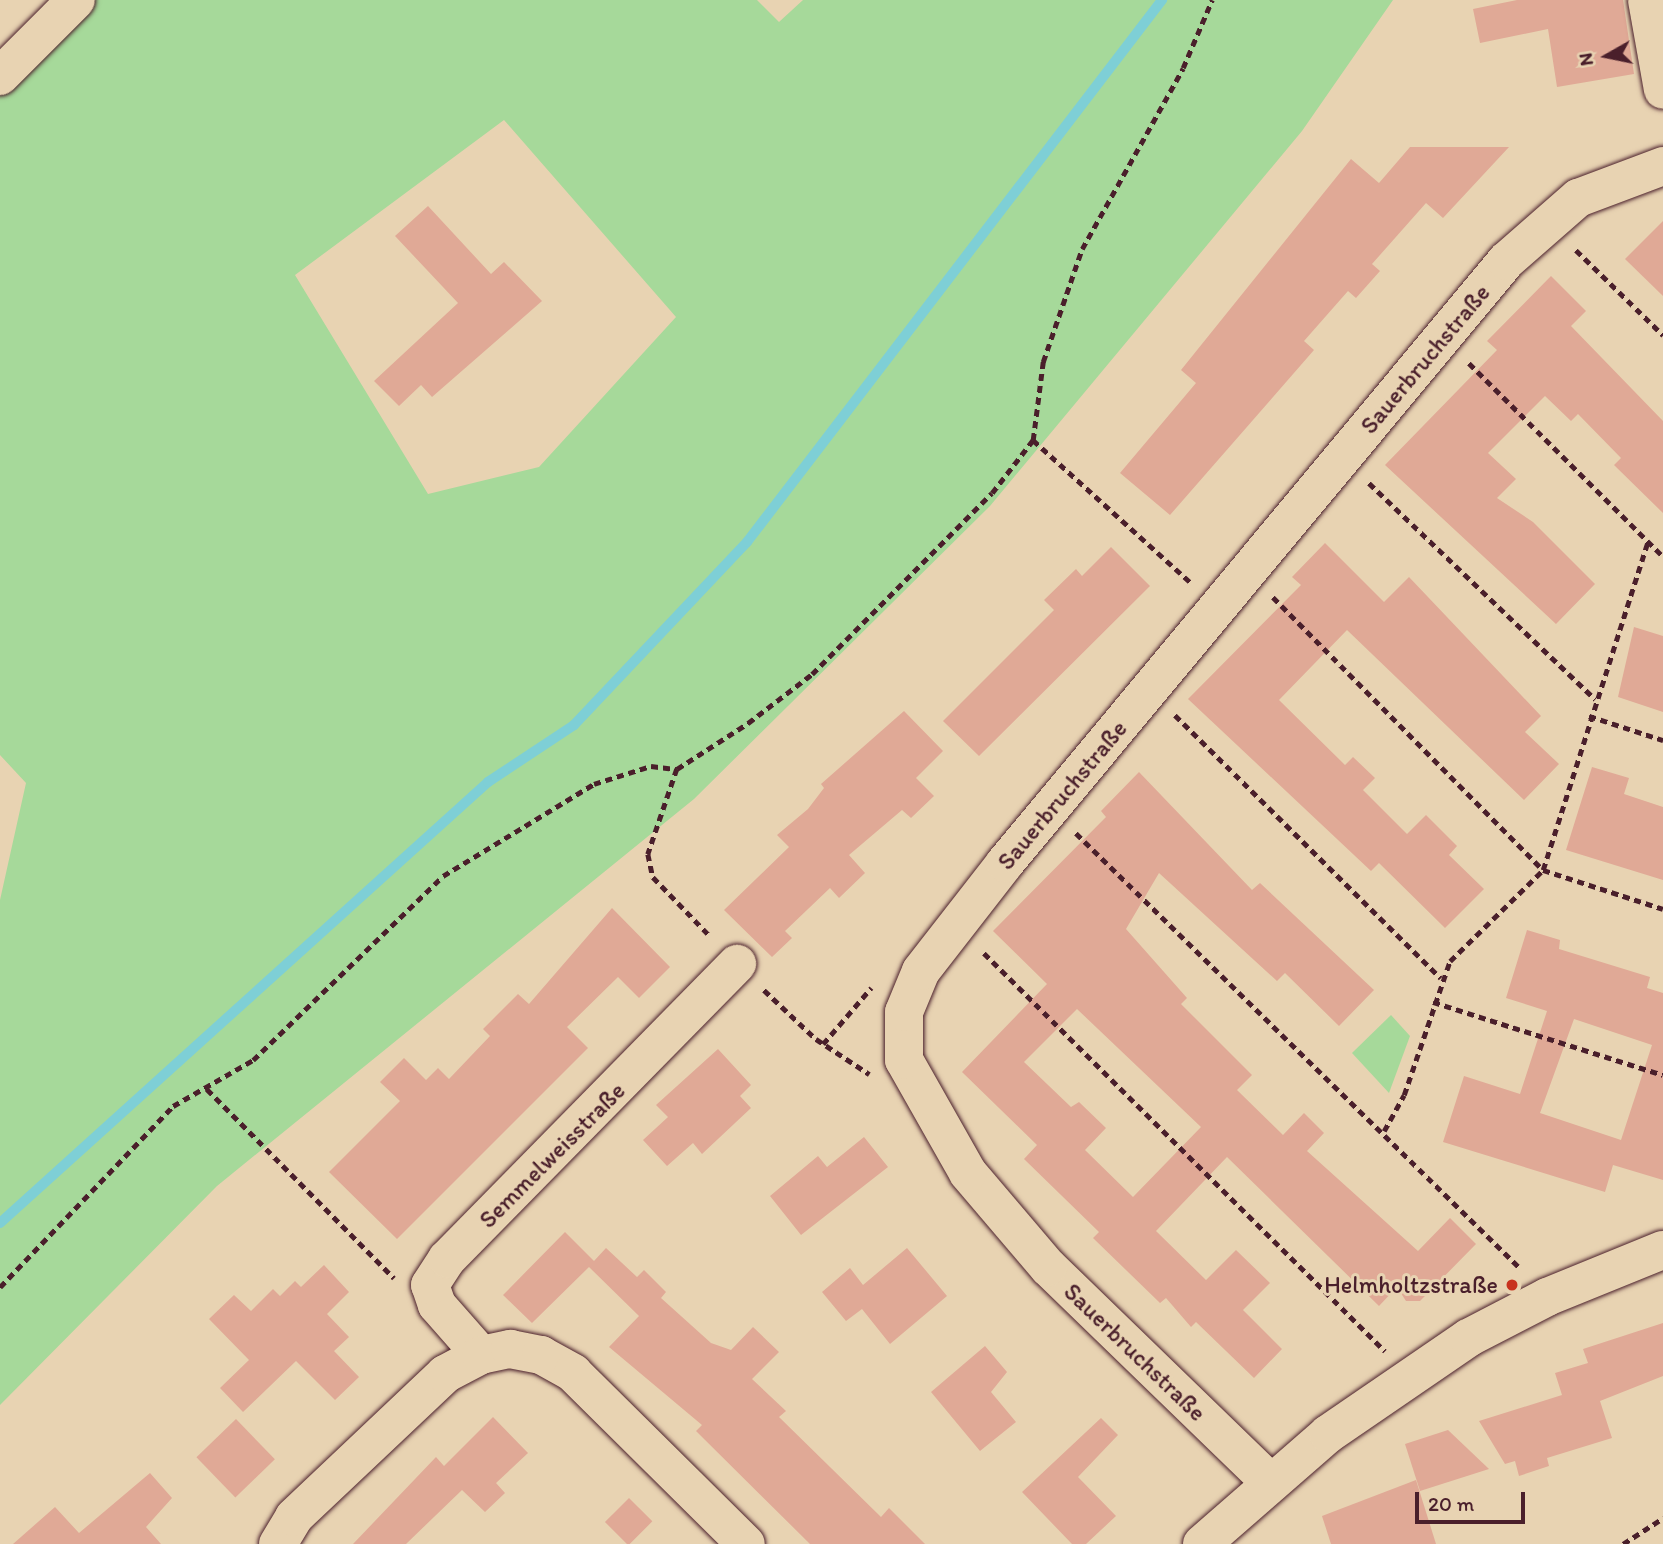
<!DOCTYPE html>
<html>
<head>
<meta charset="utf-8">
<style>
	body { margin:0 }
	#map { position:relative; width:1663px; height:1544px; overflow:hidden; background:#e8d3b2; font-family:Itim,sans-serif }
	div>[style] { position:absolute }
	[style*='--x'] { left:calc(var(--x)*1px); top:calc(var(--y)*1px); width:calc(var(--w)*1px); rotate:calc(var(--a)*1deg) }
	.green>* { inset:0; background:#a6d99a }
	.stream>* { height:10px; margin:-5px; padding:0 5px; transform-origin:5px; border-radius:5px; background:#7ecfd6 }
	.building>* { inset:0; background:#e0a996; transform-origin:0 0 }
	.path>* { height:4.5px; margin-top:-2.25px; transform-origin:0; background:repeating-linear-gradient(90deg,#4a1f2b 0 7px,transparent 0 12px) }
	.roads { filter:drop-shadow(0 0 2px #4a1f2b) drop-shadow(0 0 2px #4a1f2b) }
	.minor>* { height:38px; margin:-19px; padding:0 19px; transform-origin:19px; border-radius:19px; background:#e8d3b2 }
	.dots>* { width:19px; height:19px; translate:-50% -50%; box-sizing:border-box; border:4px solid #e8d3b2; border-radius:50% }
	span { translate:-50% -50%; white-space:nowrap; text-align:center; line-height:1.15; -webkit-text-stroke:6px #e8d3b2; paint-order:stroke }
	.street-label { font-size:24px; color:#4a1f2b }
	.poi-label { font-size:24px; color:#4a1f2b }
	.right { translate:-100% -50%; text-align:right }
	.north { position:absolute; left:1572px; top:21px; width:70px; height:70px; -webkit-text-stroke:5px #e8d3b2; paint-order:stroke; rotate:261deg; font-size:19px; font-weight:700; line-height:28px; text-align:center; color:#4a1f2b }
	.north::after { content:''; display:block; margin:auto; width:24px; height:32px; background:#4a1f2b; clip-path:polygon(50% 0,100% 100%,50% 72%,0 100%) }
	.scale { position:absolute; left:1415px; top:1492px; width:110px; height:32px; box-sizing:border-box; border:4px solid #4a1f2b; border-top:0; padding-left:9px; font-size:21px; line-height:24px; white-space:nowrap; color:#4a1f2b; -webkit-text-stroke:5px #e8d3b2; paint-order:stroke }
</style>
</head>
<body>
<div id="map">
	<div class="green">
		<div style="clip-path:polygon(evenodd,90px 0,757px 0,779px 22px,803px 0,1393px 0,1302px 131px,990px 506px,694px 799px,217px 1186px,0 1405px,0 900px,26px 783px,0 755px,0 92px,90px 0,504px 120px,676px 317px,539px 467px,428px 494px,295px 275px,504px 120px)"></div>
		<div style="clip-path:polygon(1391px 1015px,1410px 1036px,1389px 1093px,1352px 1053px)"></div>
	</div>
	<div class="stream">
		<div style="--x:0;--y:1223;--w:658;--a:-42.1"></div>
		<div style="--x:488;--y:782;--w:103;--a:-33.5"></div>
		<div style="--x:574;--y:725;--w:252;--a:-46.6"></div>
		<div style="--x:747;--y:542;--w:683;--a:-52.56"></div>
	</div>
	<div class="building">
		<div style="clip-path:polygon(1517px 0,1623px 0,1634px 74px,1557px 87px,1548px 29px,1480px 43px,1473px 9px)"></div>
		<div style="clip-path:polygon(1410px 147px,1509px 147px,1443px 218px,1426px 203px,1372px 264px,1380px 271px,1356px 298px,1348px 291px,1304px 341px,1314px 350px,1170px 515px,1120px 473px,1196px 383px,1181px 370px,1351px 159px,1379px 183px)"></div>
		<div style="clip-path:polygon(428px 206px,491px 274px,504px 262px,542px 301px,432px 397px,421px 385px,399px 406px,374px 381px,458px 303px,395px 236px)"></div>
		<div style="clip-path:polygon(1663px 221px,1663px 296px,1625px 259px)"></div>
		<div style="clip-path:polygon(1551px 276px,1586px 311px,1571px 326px,1663px 421px,1663px 513px,1614px 465px,1621px 458px,1578px 414px,1571px 421px,1545px 396px,1488px 453px,1516px 479px,1497px 498px,1533px 522px,1595px 584px,1556px 624px,1385px 465px,1497px 350px,1487px 341px)"></div>
		<div style="clip-path:polygon(1325px 543px,1384px 602px,1409px 577px,1541px 716px,1525px 732px,1559px 764px,1524px 800px,1347px 630px,1279px 700px,1345px 765px,1353px 757px,1375px 778px,1363px 790px,1407px 834px,1426px 815px,1457px 846px,1449px 855px,1484px 889px,1445px 928px,1379px 863px,1371px 871px,1188px 699px,1301px 585px,1292px 577px)"></div>
		<div style="clip-path:polygon(1111px 547px,1150px 586px,979px 756px,943px 721px,1054px 610px,1044px 600px,1076px 569px,1082px 576px)"></div>
		<div style="clip-path:polygon(1634px 627px,1663px 636px,1663px 712px,1618px 697px)"></div>
		<div style="clip-path:polygon(904px 711px,943px 751px,916px 778px,934px 796px,911px 818px,902px 810px,849px 855px,865px 873px,839px 898px,830px 888px,785px 931px,792px 938px,772px 957px,724px 910px,789px 847px,777px 835px,808px 809px,824px 788px,821px 784px)"></div>
		<div style="clip-path:polygon(1592px 767px,1629px 778px,1624px 794px,1663px 807px,1663px 880px,1566px 850px)"></div>
		<div style="clip-path:polygon(evenodd,1139px 772px,1252px 890px,1260px 883px,1374px 990px,1339px 1026px,1285px 973px,1277px 981px,1159px 873px,1126px 929px,1187px 998px,1181px 1004px,1252px 1075px,1237px 1090px,1283px 1135px,1304px 1113px,1324px 1133px,1307px 1151px,1418px 1251px,1450px 1218px,1476px 1244px,1420px 1301px,1406px 1301px,1397px 1287px,1379px 1306px,1227px 1157px,1156px 1231px,1206px 1280px,1236px 1250px,1270px 1283px,1243px 1310px,1282px 1349px,1254px 1378px,1196px 1322px,1191px 1327px,1166px 1298px,1160px 1303px,1093px 1238px,1099px 1232px,1024px 1159px,1037px 1145px,962px 1072px,1047px 984px,993px 931px,1106px 817px,1101px 811px,1139px 772px,1077px 1009px,1201px 1127px,1133px 1197px,1085px 1150px,1106px 1128px,1079px 1102px,1071px 1107px,1024px 1062px,1077px 1009px)"></div>
		<div style="clip-path:polygon(612px 908px,670px 967px,639px 998px,618px 977px,567px 1027px,588px 1048px,397px 1239px,329px 1172px,400px 1101px,380px 1082px,404px 1058px,426px 1080px,438px 1068px,449px 1079px,490px 1036px,483px 1029px,518px 994px,529px 1004px)"></div>
		<div style="clip-path:polygon(evenodd,1527px 930px,1560px 940px,1559px 949px,1650px 977px,1647px 988px,1663px 993px,1663px 1180px,1613px 1165px,1605px 1192px,1443px 1142px,1464px 1076px,1520px 1094px,1547px 1011px,1506px 998px,1527px 930px,1574px 1019px,1652px 1045px,1621px 1140px,1540px 1113px,1574px 1019px)"></div>
		<div style="clip-path:polygon(718px 1049px,751px 1085px,740px 1096px,751px 1108px,702px 1154px,693px 1143px,667px 1166px,643px 1140px,668px 1117px,656px 1105px)"></div>
		<div style="clip-path:polygon(864px 1137px,888px 1167px,801px 1235px,770px 1196px,818px 1156px,827px 1167px)"></div>
		<div style="clip-path:polygon(565px 1232px,594px 1261px,606px 1248px,637px 1277px,644px 1270px,666px 1292px,661px 1298px,711px 1343px,731px 1350px,753px 1327px,779px 1352px,752px 1379px,786px 1411px,779px 1417px,881px 1517px,889px 1508px,925px 1544px,810px 1544px,696px 1431px,702px 1425px,609px 1347px,639px 1316px,589px 1267px,532px 1323px,503px 1295px)"></div>
		<div style="clip-path:polygon(907px 1248px,947px 1296px,890px 1344px,862px 1309px,846px 1321px,822px 1292px,850px 1268px,863px 1285px)"></div>
		<div style="clip-path:polygon(324px 1265px,349px 1292px,327px 1314px,349px 1337px,334px 1351px,359px 1377px,335px 1400px,296px 1361px,243px 1412px,220px 1388px,249px 1360px,209px 1319px,234px 1295px,251px 1311px,273px 1289px,280px 1296px,295px 1281px,301px 1287px)"></div>
		<div style="clip-path:polygon(1663px 1323px,1663px 1376px,1600px 1401px,1612px 1438px,1547px 1458px,1549px 1466px,1519px 1476px,1515px 1461px,1505px 1464px,1479px 1421px,1562px 1395px,1555px 1373px,1588px 1363px,1583px 1349px)"></div>
		<div style="clip-path:polygon(985px 1346px,1007px 1372px,991px 1392px,1016px 1422px,980px 1451px,931px 1392px)"></div>
		<div style="clip-path:polygon(493px 1417px,528px 1453px,496px 1483px,505px 1493px,485px 1512px,462px 1490px,406px 1544px,353px 1544px,436px 1457px,444px 1466px)"></div>
		<div style="clip-path:polygon(1101px 1418px,1118px 1435px,1078px 1477px,1116px 1516px,1086px 1544px,1072px 1544px,1022px 1492px)"></div>
		<div style="left:236px;top:1419px;width:56px;height:55px;rotate:46deg"></div>
		<div style="clip-path:polygon(1448px 1430px,1489px 1469px,1420px 1491px,1405px 1444px)"></div>
		<div style="clip-path:polygon(150px 1473px,172px 1498px,146px 1527px,161px 1544px,13px 1544px,55px 1507px,79px 1533px)"></div>
		<div style="clip-path:polygon(1416px 1480px,1436px 1544px,1331px 1544px,1322px 1516px)"></div>
		<div style="left:629px;top:1498px;width:33px;height:34px;rotate:45deg"></div>
	</div>
	<div class="path">
		<div style="--x:1576;--y:250;--w:122;--a:44.3"></div>
		<div style="--x:1469;--y:363;--w:274;--a:44.9"></div>
		<div style="--x:1033;--y:440;--w:213;--a:42.1"></div>
		<div style="--x:1369;--y:483;--w:313;--a:43.7"></div>
		<div style="--x:1273;--y:597;--w:384;--a:45.3"></div>
		<div style="--x:1543;--y:870;--w:126;--a:18"></div>
		<div style="--x:1175;--y:715;--w:374;--a:44.7"></div>
		<div style="--x:1589;--y:716;--w:78;--a:18"></div>
		<div style="--x:677;--y:769;--w:90;--a:108.8"></div>
		<div style="--x:648;--y:854;--w:24;--a:78"></div>
		<div style="--x:653;--y:877;--w:83;--a:46"></div>
		<div style="--x:1076;--y:833;--w:622;--a:44.41"></div>
		<div style="--x:984;--y:953;--w:565;--a:44.78"></div>
		<div style="--x:764;--y:990;--w:71;--a:43.3"></div>
		<div style="--x:816;--y:1039;--w:64;--a:33.4"></div>
		<div style="--x:1433;--y:1002;--w:241;--a:17.6"></div>
		<div style="--x:823;--y:1044;--w:74;--a:-49.4"></div>
		<div style="--x:207;--y:1089;--w:266;--a:45.3"></div>
		<div style="--x:1384;--y:1131;--w:41;--a:-60.9"></div>
		<div style="--x:1404;--y:1095;--w:142;--a:-71.1"></div>
		<div style="--x:1450;--y:961;--w:130;--a:-44.4"></div>
		<div style="--x:1543;--y:870;--w:345;--a:-72.3"></div>
		<div style="--x:0;--y:1287;--w:250;--a:-46.3"></div>
		<div style="--x:173;--y:1106;--w:92;--a:-29.9"></div>
		<div style="--x:253;--y:1060;--w:264;--a:-44.1"></div>
		<div style="--x:443;--y:876;--w:177;--a:-31.4"></div>
		<div style="--x:594;--y:784;--w:60;--a:-17.5"></div>
		<div style="--x:651;--y:766;--w:26;--a:7"></div>
		<div style="--x:677;--y:769;--w:85;--a:-32.9"></div>
		<div style="--x:748;--y:723;--w:81;--a:-37.4"></div>
		<div style="--x:812;--y:674;--w:255;--a:-45.2"></div>
		<div style="--x:992;--y:493;--w:67;--a:-52.3"></div>
		<div style="--x:1033;--y:440;--w:79;--a:-82.7"></div>
		<div style="--x:1043;--y:362;--w:120;--a:-71"></div>
		<div style="--x:1082;--y:249;--w:207;--a:-60.8"></div>
		<div style="--x:1183;--y:68;--w:74;--a:-66.9"></div>
		<div style="--x:1623;--y:1544;--w:48;--a:-33"></div>
	</div>
	<div class="roads">
		<div class="minor">
			<div style="--x:1647;--y:0;--w:91;--a:79.9"></div>
			<div style="--x:0;--y:76;--w:107;--a:-45"></div>
			<div style="--x:481;--y:1355;--w:67;--a:-131.3"></div>
			<div style="--x:437;--y:1305;--w:21;--a:-109"></div>
			<div style="--x:430;--y:1285;--w:31;--a:-57"></div>
			<div style="--x:447;--y:1259;--w:414;--a:-45.5"></div>
			<div style="--x:1271;--y:1483;--w:310;--a:-135.9"></div>
			<div style="--x:1048;--y:1267;--w:123;--a:-130.4"></div>
			<div style="--x:968;--y:1173;--w:130;--a:-119.5"></div>
			<div style="--x:904;--y:1060;--w:48;--a:-90"></div>
			<div style="--x:904;--y:1012;--w:44;--a:-67.5"></div>
			<div style="--x:921;--y:971;--w:137;--a:-52.1"></div>
			<div style="--x:1005;--y:863;--w:783;--a:-50.23"></div>
			<div style="--x:1506;--y:261;--w:96;--a:-41.2"></div>
			<div style="--x:1578;--y:198;--w:91;--a:-20.6"></div>
			<div style="--x:278;--y:1544;--w:31;--a:-59"></div>
			<div style="--x:294;--y:1517;--w:208;--a:-43.4"></div>
			<div style="--x:445;--y:1374;--w:41;--a:-27.8"></div>
			<div style="--x:481;--y:1355;--w:30;--a:-12"></div>
			<div style="--x:510;--y:1349;--w:32;--a:11"></div>
			<div style="--x:541;--y:1355;--w:37;--a:29"></div>
			<div style="--x:573;--y:1373;--w:243;--a:44.7"></div>
			<div style="--x:1202;--y:1544;--w:167;--a:-41.1"></div>
			<div style="--x:1328;--y:1434;--w:170;--a:-34.4"></div>
			<div style="--x:1468;--y:1338;--w:89;--a:-27.4"></div>
			<div style="--x:1547;--y:1297;--w:125;--a:-22.1"></div>
		</div>
	</div>
	<div class="dots">
		<div style="left:1512px;top:1285px;background:#c8321e"></div>
	</div>
	<div class="street-label">
		<span style="left:1425px;top:359px;rotate:-50deg">Sauerbruchstraße</span>
		<span style="left:1062px;top:795px;rotate:-50deg">Sauerbruchstraße</span>
		<span style="left:552px;top:1155px;rotate:-45deg">Semmelweisstraße</span>
		<span style="left:1135px;top:1352px;rotate:44deg">Sauerbruchstraße</span>
	</div>
	<div class="poi-label">
		<span class="right" style="left:1498px;top:1285px">Helmholtzstraße</span>
	</div>
	<div class="north">N</div>
	<div class="scale">20 m</div>
</div>
</body>
</html>
